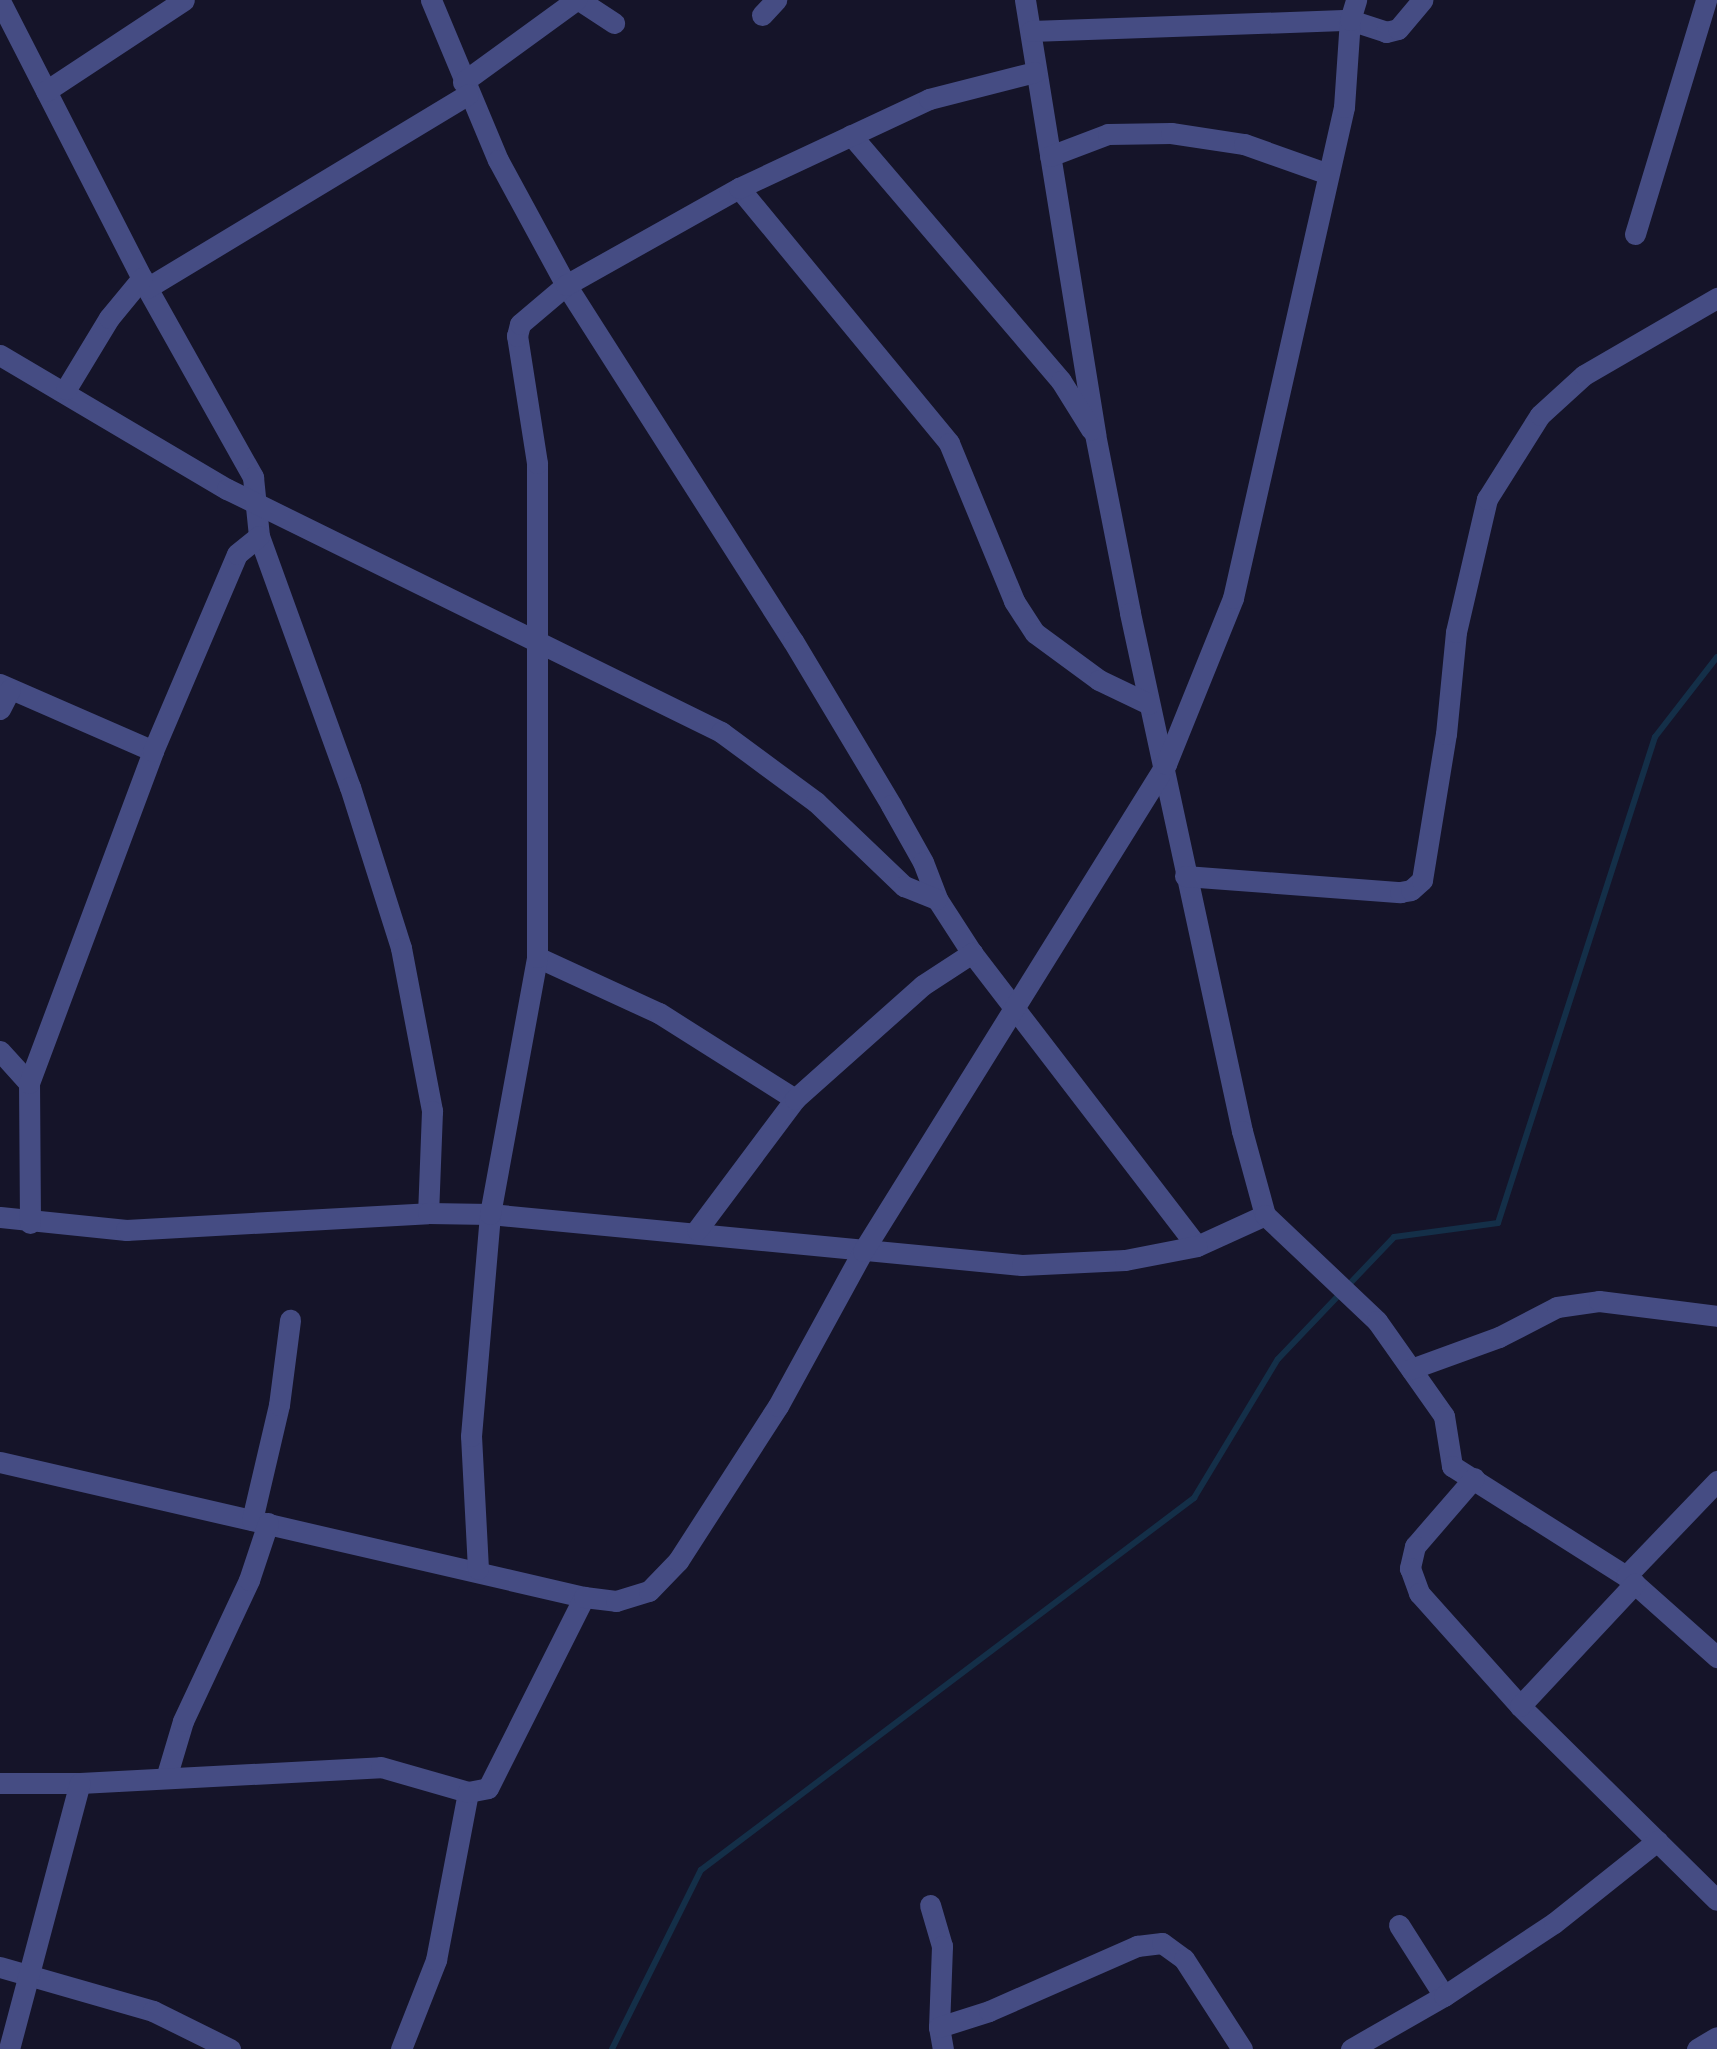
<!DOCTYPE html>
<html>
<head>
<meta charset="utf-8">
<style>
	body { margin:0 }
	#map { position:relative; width:1717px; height:2049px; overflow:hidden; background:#151429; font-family:Rubik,sans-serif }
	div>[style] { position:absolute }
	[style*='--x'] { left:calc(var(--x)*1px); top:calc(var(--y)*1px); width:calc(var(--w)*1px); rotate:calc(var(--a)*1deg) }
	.stream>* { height:6px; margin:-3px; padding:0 3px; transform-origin:3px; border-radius:3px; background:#142f48 }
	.minor>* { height:21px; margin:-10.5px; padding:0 10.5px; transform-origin:10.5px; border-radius:10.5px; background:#454c83 }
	span { translate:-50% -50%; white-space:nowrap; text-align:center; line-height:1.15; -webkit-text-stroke:6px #151429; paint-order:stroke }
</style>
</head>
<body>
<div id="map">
	<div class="stream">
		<div style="--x:612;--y:2049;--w:200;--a:-63.6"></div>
		<div style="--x:701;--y:1870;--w:618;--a:-37.04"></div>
		<div style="--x:1194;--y:1498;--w:162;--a:-58.9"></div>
		<div style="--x:1278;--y:1359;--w:168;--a:-46.4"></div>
		<div style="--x:1394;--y:1237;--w:105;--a:-7.7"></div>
		<div style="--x:1498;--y:1223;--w:511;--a:-72.1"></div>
		<div style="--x:1655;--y:737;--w:101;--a:-52.2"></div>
	</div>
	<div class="minor">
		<div style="--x:431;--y:0;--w:173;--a:67.3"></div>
		<div style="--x:498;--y:160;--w:142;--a:61.5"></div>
		<div style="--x:566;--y:285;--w:422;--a:57.5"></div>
		<div style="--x:793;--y:641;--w:191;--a:59.1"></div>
		<div style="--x:891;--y:805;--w:65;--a:60.7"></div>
		<div style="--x:923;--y:862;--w:40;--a:69"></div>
		<div style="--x:937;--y:899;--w:64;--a:57.1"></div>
		<div style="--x:972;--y:953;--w:369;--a:52.5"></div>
		<div style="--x:1197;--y:1246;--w:75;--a:-24.5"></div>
		<div style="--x:579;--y:0;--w:42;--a:33.3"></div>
		<div style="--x:1025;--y:0;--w:440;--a:80.8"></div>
		<div style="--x:1095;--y:434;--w:182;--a:78.9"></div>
		<div style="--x:1130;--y:613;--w:530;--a:77.8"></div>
		<div style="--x:1242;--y:1131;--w:87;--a:74.7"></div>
		<div style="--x:1265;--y:1215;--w:154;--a:43.4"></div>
		<div style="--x:1377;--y:1321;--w:116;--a:54.8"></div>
		<div style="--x:1444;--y:1416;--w:51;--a:80.9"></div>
		<div style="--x:1452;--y:1466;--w:206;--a:32.3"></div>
		<div style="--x:1626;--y:1576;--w:122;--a:41.7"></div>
		<div style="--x:0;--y:1;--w:322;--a:62.9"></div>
		<div style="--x:147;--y:288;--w:217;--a:60.7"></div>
		<div style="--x:253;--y:477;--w:59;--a:84.2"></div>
		<div style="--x:259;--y:536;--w:267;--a:70.1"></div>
		<div style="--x:350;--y:787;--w:169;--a:72.4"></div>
		<div style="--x:401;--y:948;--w:166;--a:79.2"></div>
		<div style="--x:432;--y:1111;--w:102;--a:92.2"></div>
		<div style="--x:762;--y:15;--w:21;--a:-47"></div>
		<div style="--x:1031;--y:31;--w:319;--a:-2"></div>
		<div style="--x:1350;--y:20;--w:38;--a:18"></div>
		<div style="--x:1386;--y:32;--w:12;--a:-14"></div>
		<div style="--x:1398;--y:29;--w:38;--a:-50"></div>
		<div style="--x:463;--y:82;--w:140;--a:-36"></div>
		<div style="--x:46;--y:91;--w:165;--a:-33.4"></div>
		<div style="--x:851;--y:135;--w:323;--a:49.5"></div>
		<div style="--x:1061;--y:381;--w:57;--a:58"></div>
		<div style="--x:1050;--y:156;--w:62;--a:-20.8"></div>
		<div style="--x:1108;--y:134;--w:63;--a:-0.9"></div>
		<div style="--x:1171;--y:133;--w:74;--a:8.6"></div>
		<div style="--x:1244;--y:144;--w:87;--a:19.5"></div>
		<div style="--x:739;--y:188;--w:330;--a:50.5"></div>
		<div style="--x:949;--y:443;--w:171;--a:67.6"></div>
		<div style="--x:1014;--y:601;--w:38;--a:57"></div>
		<div style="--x:1035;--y:633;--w:79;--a:36.3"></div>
		<div style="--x:1099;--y:680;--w:55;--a:25.6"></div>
		<div style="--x:1635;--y:234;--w:245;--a:-73.1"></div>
		<div style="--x:147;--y:288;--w:375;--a:-31.1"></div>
		<div style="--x:0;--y:355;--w:264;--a:30.6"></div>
		<div style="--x:227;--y:489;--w:551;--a:26.19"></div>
		<div style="--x:721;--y:732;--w:118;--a:36.4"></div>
		<div style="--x:816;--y:802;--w:122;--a:43.7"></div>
		<div style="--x:904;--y:886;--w:35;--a:22"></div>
		<div style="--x:66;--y:389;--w:83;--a:-58.8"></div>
		<div style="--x:109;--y:318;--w:52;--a:-50.5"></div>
		<div style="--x:0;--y:684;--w:167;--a:23.6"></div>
		<div style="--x:0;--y:709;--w:22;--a:-63"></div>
		<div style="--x:1185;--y:876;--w:216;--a:4.3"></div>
		<div style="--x:1400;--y:892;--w:11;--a:-10"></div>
		<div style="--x:1411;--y:890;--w:15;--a:-42"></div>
		<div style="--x:1422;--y:880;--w:148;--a:-80.7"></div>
		<div style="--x:1446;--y:734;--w:102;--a:-84.4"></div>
		<div style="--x:1456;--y:632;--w:137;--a:-76.9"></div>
		<div style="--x:1487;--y:499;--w:99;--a:-57.8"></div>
		<div style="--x:1540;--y:415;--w:59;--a:-42.3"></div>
		<div style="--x:1584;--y:375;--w:154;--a:-30.1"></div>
		<div style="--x:537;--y:957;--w:134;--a:24.7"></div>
		<div style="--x:659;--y:1013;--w:161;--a:32.3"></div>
		<div style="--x:0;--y:1051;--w:43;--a:47.8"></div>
		<div style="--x:0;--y:1217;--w:127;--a:5.9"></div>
		<div style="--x:126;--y:1230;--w:302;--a:-3.2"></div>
		<div style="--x:428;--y:1213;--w:62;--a:0.9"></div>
		<div style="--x:490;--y:1214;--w:534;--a:5.48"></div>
		<div style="--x:1022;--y:1265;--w:103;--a:-2.8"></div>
		<div style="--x:1125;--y:1260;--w:73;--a:-11"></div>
		<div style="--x:30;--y:1223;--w:140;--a:-90.4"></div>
		<div style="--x:29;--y:1083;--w:354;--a:-69.5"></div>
		<div style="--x:153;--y:751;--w:214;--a:-66.9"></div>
		<div style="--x:237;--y:554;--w:28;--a:-39"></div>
		<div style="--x:697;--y:1230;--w:164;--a:-53.2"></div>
		<div style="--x:795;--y:1099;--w:171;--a:-41.7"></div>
		<div style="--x:923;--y:985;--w:59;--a:-33.1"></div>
		<div style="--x:1411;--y:1369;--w:94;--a:-20"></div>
		<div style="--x:1499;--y:1337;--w:65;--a:-27.3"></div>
		<div style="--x:1557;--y:1307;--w:42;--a:-8.1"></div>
		<div style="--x:1599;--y:1301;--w:119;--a:7.2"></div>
		<div style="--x:0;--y:1462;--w:599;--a:13.02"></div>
		<div style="--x:1474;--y:1478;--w:90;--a:130.9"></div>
		<div style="--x:1415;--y:1546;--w:23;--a:103"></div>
		<div style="--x:1410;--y:1568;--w:27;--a:70"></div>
		<div style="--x:1419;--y:1593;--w:152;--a:48.2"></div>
		<div style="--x:1520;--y:1706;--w:276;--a:44.6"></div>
		<div style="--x:252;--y:1520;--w:118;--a:-76.8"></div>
		<div style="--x:279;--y:1405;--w:86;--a:-82.6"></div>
		<div style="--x:478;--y:1569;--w:133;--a:-93"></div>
		<div style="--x:471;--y:1436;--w:223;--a:-85.1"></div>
		<div style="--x:490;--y:1214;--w:261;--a:-79.6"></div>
		<div style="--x:537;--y:957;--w:494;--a:-90"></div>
		<div style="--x:537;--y:463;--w:129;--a:-98.9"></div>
		<div style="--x:517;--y:336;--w:12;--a:-76"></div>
		<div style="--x:520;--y:324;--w:60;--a:-40.3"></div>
		<div style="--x:566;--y:285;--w:198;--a:-29.3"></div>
		<div style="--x:739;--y:188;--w:210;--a:-25.1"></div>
		<div style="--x:929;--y:99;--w:109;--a:-14.3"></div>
		<div style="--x:1626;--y:1576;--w:132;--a:-46.2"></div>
		<div style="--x:1520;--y:1706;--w:168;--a:-46.9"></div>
		<div style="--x:166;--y:1778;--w:59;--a:-73.4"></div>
		<div style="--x:183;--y:1721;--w:156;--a:-64.9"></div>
		<div style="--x:249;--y:1580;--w:60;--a:-71.6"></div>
		<div style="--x:0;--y:1783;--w:80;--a:0"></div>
		<div style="--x:80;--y:1783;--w:301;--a:-3"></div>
		<div style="--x:381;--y:1767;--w:91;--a:16"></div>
		<div style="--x:930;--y:1905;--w:43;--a:73.7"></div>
		<div style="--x:942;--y:1946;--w:81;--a:92.1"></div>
		<div style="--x:939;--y:2027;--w:22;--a:80"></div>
		<div style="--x:1399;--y:1925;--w:84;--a:57.6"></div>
		<div style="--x:0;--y:1967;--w:159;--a:16"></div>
		<div style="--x:153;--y:2011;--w:86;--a:26.3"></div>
		<div style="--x:939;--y:2027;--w:52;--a:-17.7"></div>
		<div style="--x:989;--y:2011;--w:162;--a:-23.7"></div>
		<div style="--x:1137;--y:1946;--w:25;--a:-7"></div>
		<div style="--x:1162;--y:1943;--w:27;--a:36"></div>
		<div style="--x:1184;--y:1959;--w:107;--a:57.2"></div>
		<div style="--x:9;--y:2049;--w:275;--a:-75.1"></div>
		<div style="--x:401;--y:2049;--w:96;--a:-68.5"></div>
		<div style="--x:436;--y:1960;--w:171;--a:-79.2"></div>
		<div style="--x:468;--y:1792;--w:20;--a:-11"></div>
		<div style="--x:488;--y:1788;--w:214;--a:-63.3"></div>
		<div style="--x:584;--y:1597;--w:32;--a:7"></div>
		<div style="--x:616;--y:1601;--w:34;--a:-17"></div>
		<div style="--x:649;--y:1591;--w:42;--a:-46"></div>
		<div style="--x:678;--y:1561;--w:184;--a:-57.2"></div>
		<div style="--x:778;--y:1406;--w:177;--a:-61.3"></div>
		<div style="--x:863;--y:1251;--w:574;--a:-58.11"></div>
		<div style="--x:1166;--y:764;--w:179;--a:-68"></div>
		<div style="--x:1233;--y:598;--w:503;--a:-77.26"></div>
		<div style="--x:1344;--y:107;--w:87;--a:-86.1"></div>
		<div style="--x:1350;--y:20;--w:21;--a:-73"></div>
		<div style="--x:1351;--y:2049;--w:107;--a:-29.7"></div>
		<div style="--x:1444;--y:1996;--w:132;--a:-33.6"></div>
		<div style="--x:1554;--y:1923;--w:132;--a:-38.5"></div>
		<div style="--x:1697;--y:2049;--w:23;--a:-31"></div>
	</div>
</div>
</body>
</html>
